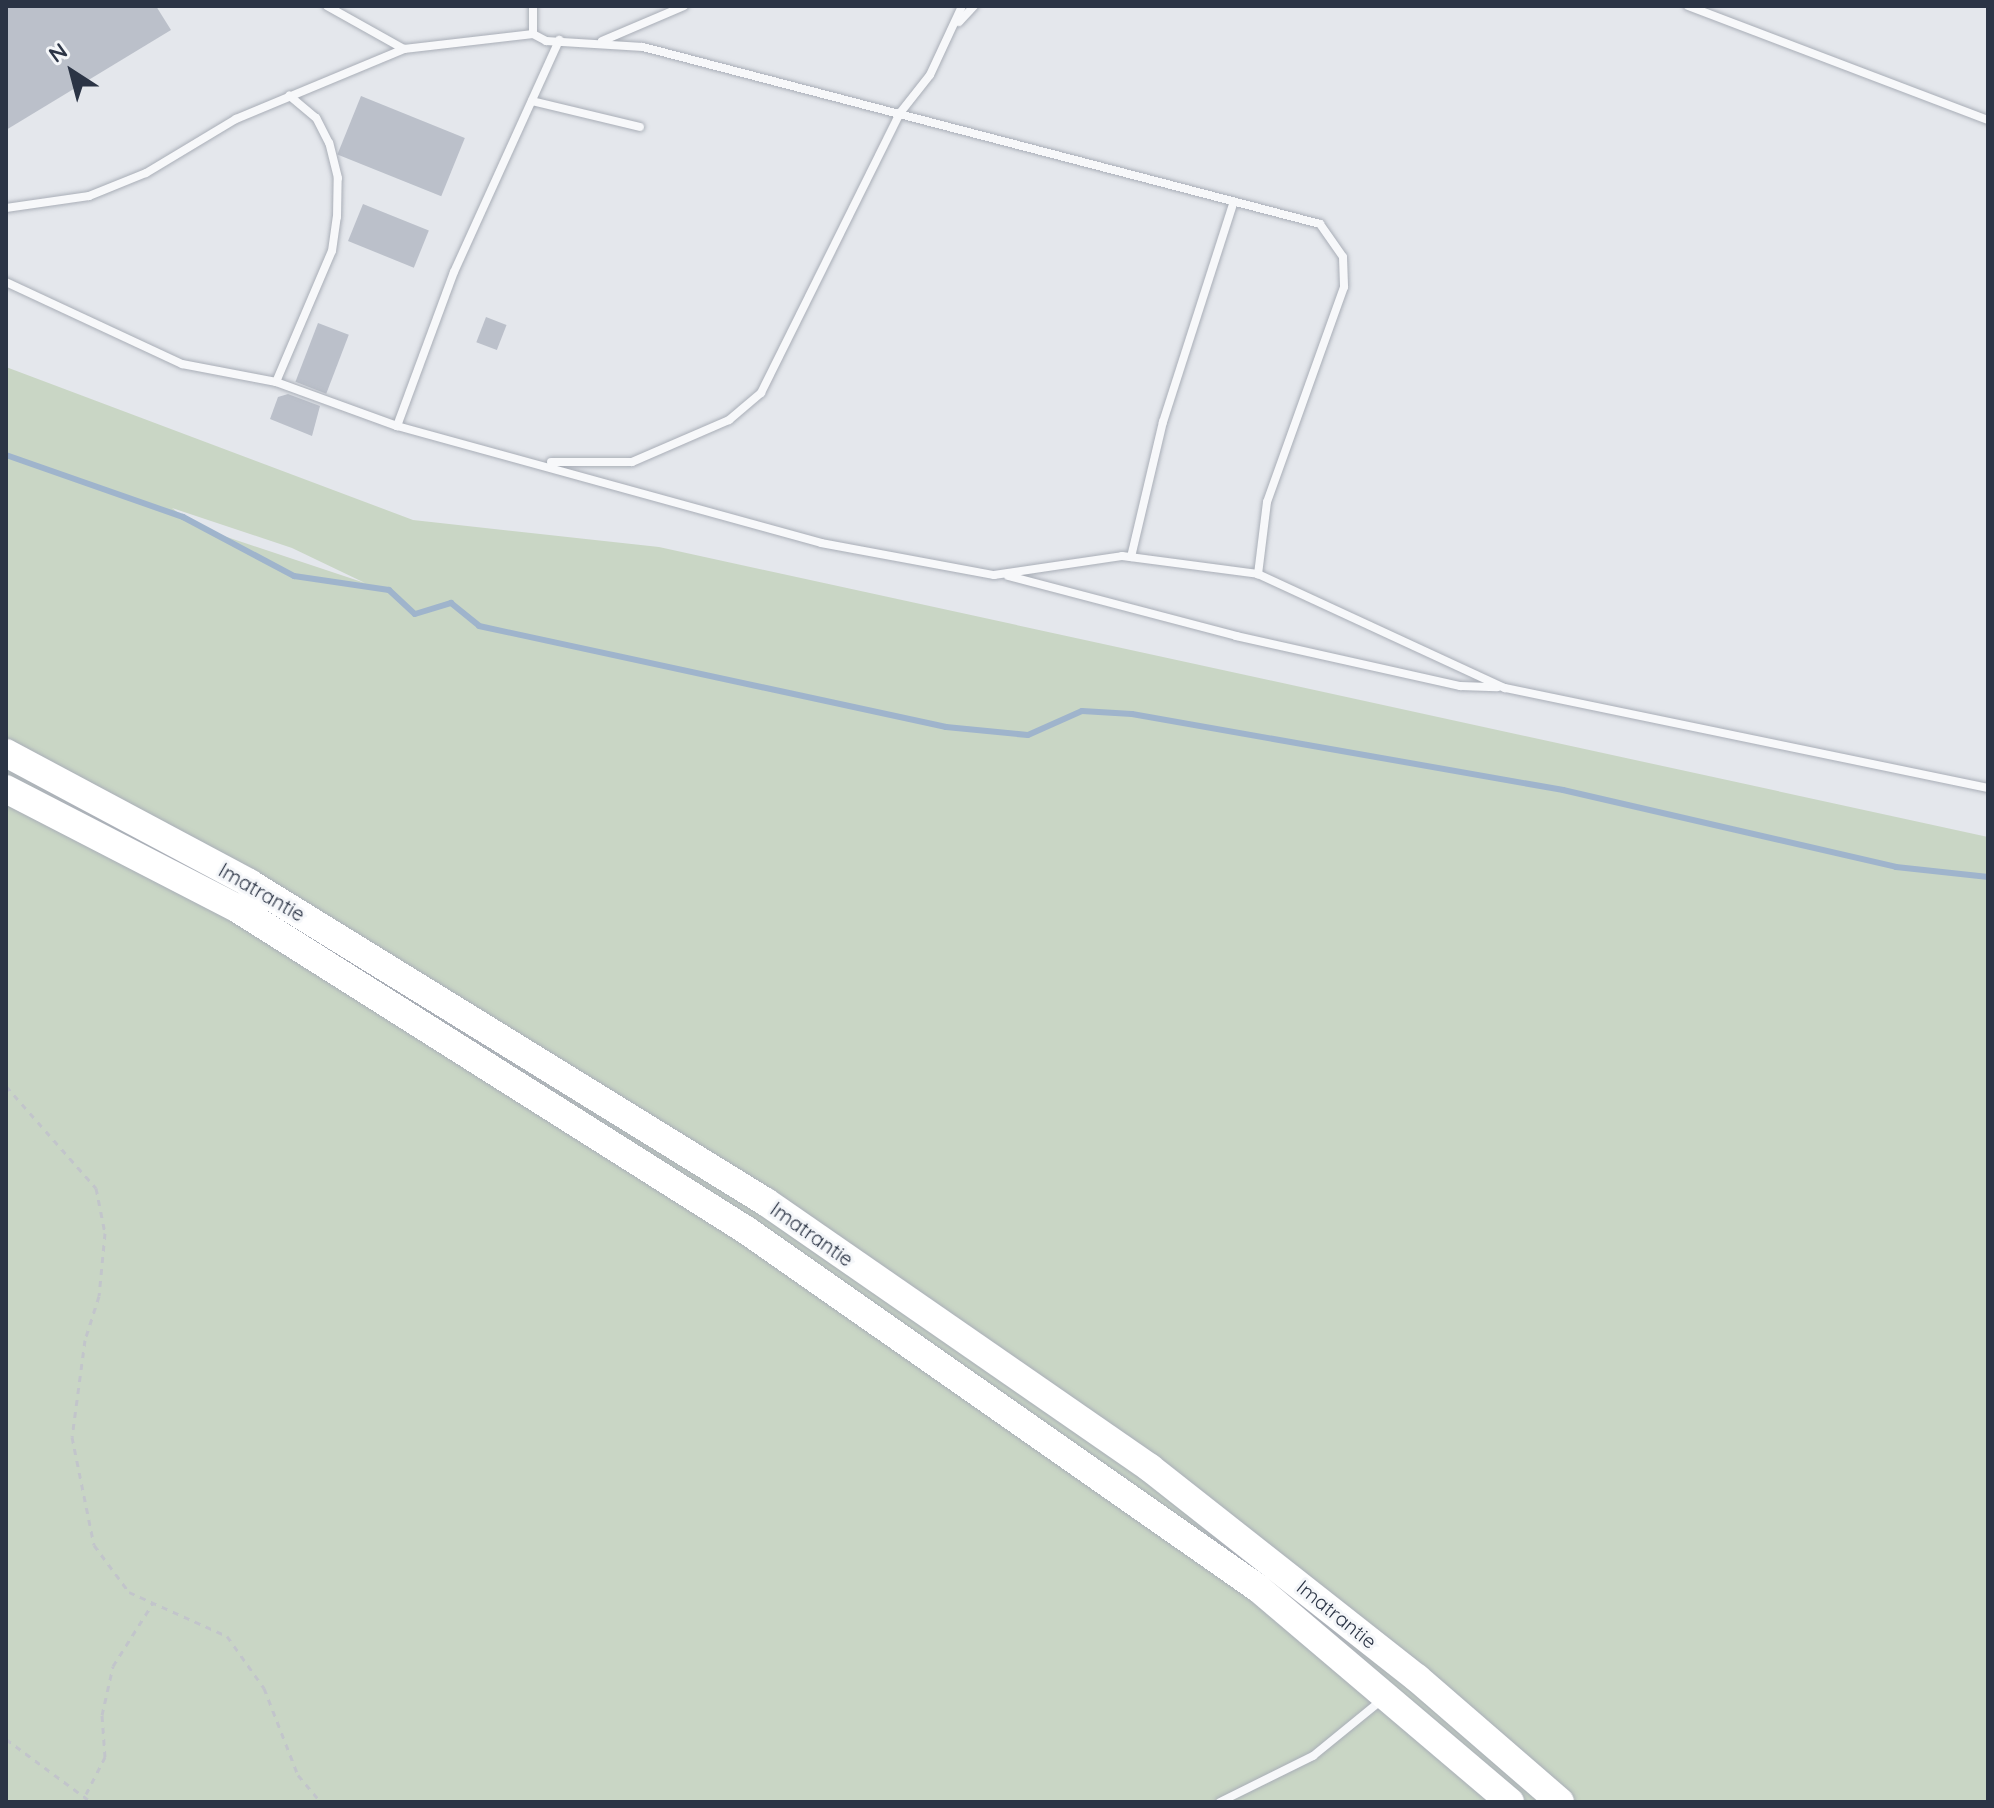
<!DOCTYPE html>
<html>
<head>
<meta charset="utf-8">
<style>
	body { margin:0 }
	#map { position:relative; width:1994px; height:1808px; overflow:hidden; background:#e4e7ec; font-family:Quicksand,sans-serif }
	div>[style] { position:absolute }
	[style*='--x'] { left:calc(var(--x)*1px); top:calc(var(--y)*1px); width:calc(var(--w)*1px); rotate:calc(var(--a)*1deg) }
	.green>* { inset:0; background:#c9d6c5 }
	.stream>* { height:6px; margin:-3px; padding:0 3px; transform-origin:3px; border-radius:3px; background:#9fb4cc }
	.building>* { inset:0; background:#bbc0ca; transform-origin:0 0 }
	.path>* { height:3px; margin-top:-1.5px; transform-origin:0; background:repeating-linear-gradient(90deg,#c2c5cb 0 6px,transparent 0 12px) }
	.roads { filter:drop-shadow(0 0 2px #a9aeb7) drop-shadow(0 0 2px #a9aeb7) }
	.service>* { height:8px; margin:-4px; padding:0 4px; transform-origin:4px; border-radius:4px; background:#f7f8fa }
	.motorway>* { height:28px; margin:-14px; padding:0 14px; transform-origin:14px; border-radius:14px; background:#fff }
	span { translate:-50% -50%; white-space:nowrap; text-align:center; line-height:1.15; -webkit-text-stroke:6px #f4f6f9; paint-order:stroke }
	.street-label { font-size:20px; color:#2b3445 }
	.frame { position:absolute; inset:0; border:8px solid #2b3445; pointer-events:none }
	.north { position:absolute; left:32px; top:32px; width:80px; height:80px; -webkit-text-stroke:6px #f4f6f9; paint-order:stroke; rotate:324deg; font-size:22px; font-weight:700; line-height:32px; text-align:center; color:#2b3445 }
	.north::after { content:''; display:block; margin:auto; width:28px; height:36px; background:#2b3445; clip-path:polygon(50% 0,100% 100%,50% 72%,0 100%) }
</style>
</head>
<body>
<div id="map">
	<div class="green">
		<div style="clip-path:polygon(evenodd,6px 367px,413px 520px,659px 547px,1988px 837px,1988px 1802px,6px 1802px,6px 367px,172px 508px,292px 548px,365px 583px,197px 527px,172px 508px)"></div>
	</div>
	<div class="stream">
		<div style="--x:6;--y:455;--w:188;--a:19.3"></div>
		<div style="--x:183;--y:517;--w:126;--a:28"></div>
		<div style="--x:294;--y:576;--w:96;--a:8.4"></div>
		<div style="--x:389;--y:590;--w:35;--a:43"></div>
		<div style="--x:415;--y:614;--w:38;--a:-17"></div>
		<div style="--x:451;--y:603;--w:36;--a:39"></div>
		<div style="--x:479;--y:626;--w:478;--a:12.2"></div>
		<div style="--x:946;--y:727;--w:82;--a:5.6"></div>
		<div style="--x:1028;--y:735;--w:59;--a:-24"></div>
		<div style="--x:1082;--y:711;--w:50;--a:3.4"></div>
		<div style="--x:1132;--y:714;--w:438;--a:10"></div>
		<div style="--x:1563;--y:790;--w:342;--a:13"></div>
		<div style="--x:1896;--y:867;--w:93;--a:6.2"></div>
	</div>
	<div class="building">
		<div style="clip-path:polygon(6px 6px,156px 6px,171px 30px,6px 130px)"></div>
		<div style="left:361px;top:96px;width:112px;height:63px;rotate:22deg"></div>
		<div style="left:363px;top:204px;width:71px;height:40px;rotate:22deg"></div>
		<div style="left:486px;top:317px;width:22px;height:27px;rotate:21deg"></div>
		<div style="left:318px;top:323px;width:33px;height:63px;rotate:21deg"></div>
		<div style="clip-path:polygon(288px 394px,320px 406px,312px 436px,270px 419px,278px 397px)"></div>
	</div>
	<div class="path">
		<div style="--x:6;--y:1086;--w:136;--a:48.6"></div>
		<div style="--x:96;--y:1188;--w:46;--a:78.7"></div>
		<div style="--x:105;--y:1233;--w:63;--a:95.4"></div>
		<div style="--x:99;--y:1296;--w:46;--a:107.7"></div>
		<div style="--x:85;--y:1340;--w:98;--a:97.6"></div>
		<div style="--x:72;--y:1437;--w:110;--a:78.5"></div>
		<div style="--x:94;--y:1545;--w:59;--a:53.3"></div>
		<div style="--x:129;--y:1592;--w:107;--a:24.2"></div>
		<div style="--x:227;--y:1636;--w:64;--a:54.6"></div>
		<div style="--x:264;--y:1688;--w:93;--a:68.7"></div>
		<div style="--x:298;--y:1775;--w:35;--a:50"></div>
		<div style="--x:6;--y:1739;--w:106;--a:36.5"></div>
		<div style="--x:86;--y:1794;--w:42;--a:-62.8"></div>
		<div style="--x:105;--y:1757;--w:42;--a:-94.1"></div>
		<div style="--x:102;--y:1715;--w:50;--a:-77.3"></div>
		<div style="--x:113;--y:1666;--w:75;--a:-57.6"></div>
	</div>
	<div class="roads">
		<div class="service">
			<div style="--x:327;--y:6;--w:88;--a:29.2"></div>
			<div style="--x:1688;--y:6;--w:321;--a:20.8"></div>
			<div style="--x:959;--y:22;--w:22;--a:-47"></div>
			<div style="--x:533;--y:34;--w:28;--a:-90"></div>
			<div style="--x:602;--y:41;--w:89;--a:-23.1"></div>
			<div style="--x:532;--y:101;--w:111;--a:13.5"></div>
			<div style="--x:6;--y:208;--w:84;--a:-8.2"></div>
			<div style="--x:89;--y:196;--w:61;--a:-22"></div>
			<div style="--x:146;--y:173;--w:105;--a:-31"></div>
			<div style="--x:236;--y:119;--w:182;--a:-22.6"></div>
			<div style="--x:404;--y:49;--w:130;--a:-6.6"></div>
			<div style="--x:533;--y:34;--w:15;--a:28"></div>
			<div style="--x:546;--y:41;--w:97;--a:3.5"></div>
			<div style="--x:643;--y:47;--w:700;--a:14.65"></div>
			<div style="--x:1320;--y:224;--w:40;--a:55.1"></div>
			<div style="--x:1343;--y:257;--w:30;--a:88"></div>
			<div style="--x:1344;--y:287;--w:228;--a:109.7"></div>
			<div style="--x:1267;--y:502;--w:73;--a:97.1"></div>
			<div style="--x:6;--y:282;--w:194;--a:25"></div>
			<div style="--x:182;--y:364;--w:96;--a:10.8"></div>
			<div style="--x:276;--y:382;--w:129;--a:20"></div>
			<div style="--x:397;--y:426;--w:440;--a:15.4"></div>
			<div style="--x:821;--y:543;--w:176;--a:10.5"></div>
			<div style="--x:994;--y:575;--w:129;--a:-8.4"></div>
			<div style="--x:1122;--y:556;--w:137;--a:7.5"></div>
			<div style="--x:1258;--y:574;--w:272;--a:24.8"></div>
			<div style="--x:1505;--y:688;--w:493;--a:11.7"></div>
			<div style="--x:276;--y:382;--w:142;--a:-66.9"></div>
			<div style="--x:332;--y:251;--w:34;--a:-82"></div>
			<div style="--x:337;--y:217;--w:39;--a:-89"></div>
			<div style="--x:338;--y:178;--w:36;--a:-104"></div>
			<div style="--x:329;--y:143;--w:28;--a:-117"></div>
			<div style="--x:316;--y:118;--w:35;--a:-140"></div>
			<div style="--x:397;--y:426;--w:164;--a:-69.7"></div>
			<div style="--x:454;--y:272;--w:255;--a:-65.6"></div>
			<div style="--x:551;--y:462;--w:81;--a:0"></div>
			<div style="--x:632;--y:462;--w:106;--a:-23.4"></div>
			<div style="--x:729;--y:420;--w:42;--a:-40.2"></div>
			<div style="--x:761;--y:393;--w:313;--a:-63.6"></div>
			<div style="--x:900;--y:113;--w:48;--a:-51.7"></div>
			<div style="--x:930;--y:75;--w:76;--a:-65.1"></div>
			<div style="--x:1131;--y:557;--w:139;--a:-76.7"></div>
			<div style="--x:1163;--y:422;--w:229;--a:-72.2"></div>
			<div style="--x:1008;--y:576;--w:236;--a:14.7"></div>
			<div style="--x:1236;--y:636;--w:230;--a:12.6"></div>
			<div style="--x:1460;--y:686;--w:37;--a:2"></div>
			<div style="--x:1220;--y:1802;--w:104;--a:-26.3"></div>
			<div style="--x:1313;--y:1756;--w:90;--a:-39.2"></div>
		</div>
		<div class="motorway">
			<div style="--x:6;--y:753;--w:276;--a:28.1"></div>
			<div style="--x:249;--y:883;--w:607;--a:31.68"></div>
			<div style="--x:766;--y:1202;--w:467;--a:34.7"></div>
			<div style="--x:1150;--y:1468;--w:340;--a:38.2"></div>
			<div style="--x:1417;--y:1678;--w:189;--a:40.9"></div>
			<div style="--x:6;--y:789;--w:258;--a:27.3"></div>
			<div style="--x:235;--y:907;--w:605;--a:32.3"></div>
			<div style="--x:746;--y:1230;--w:626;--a:34.98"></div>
			<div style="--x:1259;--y:1589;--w:329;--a:40.3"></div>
		</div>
	</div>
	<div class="street-label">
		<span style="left:262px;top:892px;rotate:30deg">Imatrantie</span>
		<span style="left:812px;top:1234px;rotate:35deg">Imatrantie</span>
		<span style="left:1337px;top:1614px;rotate:39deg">Imatrantie</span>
	</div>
	<div class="frame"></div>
	<div class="north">N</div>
</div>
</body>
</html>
